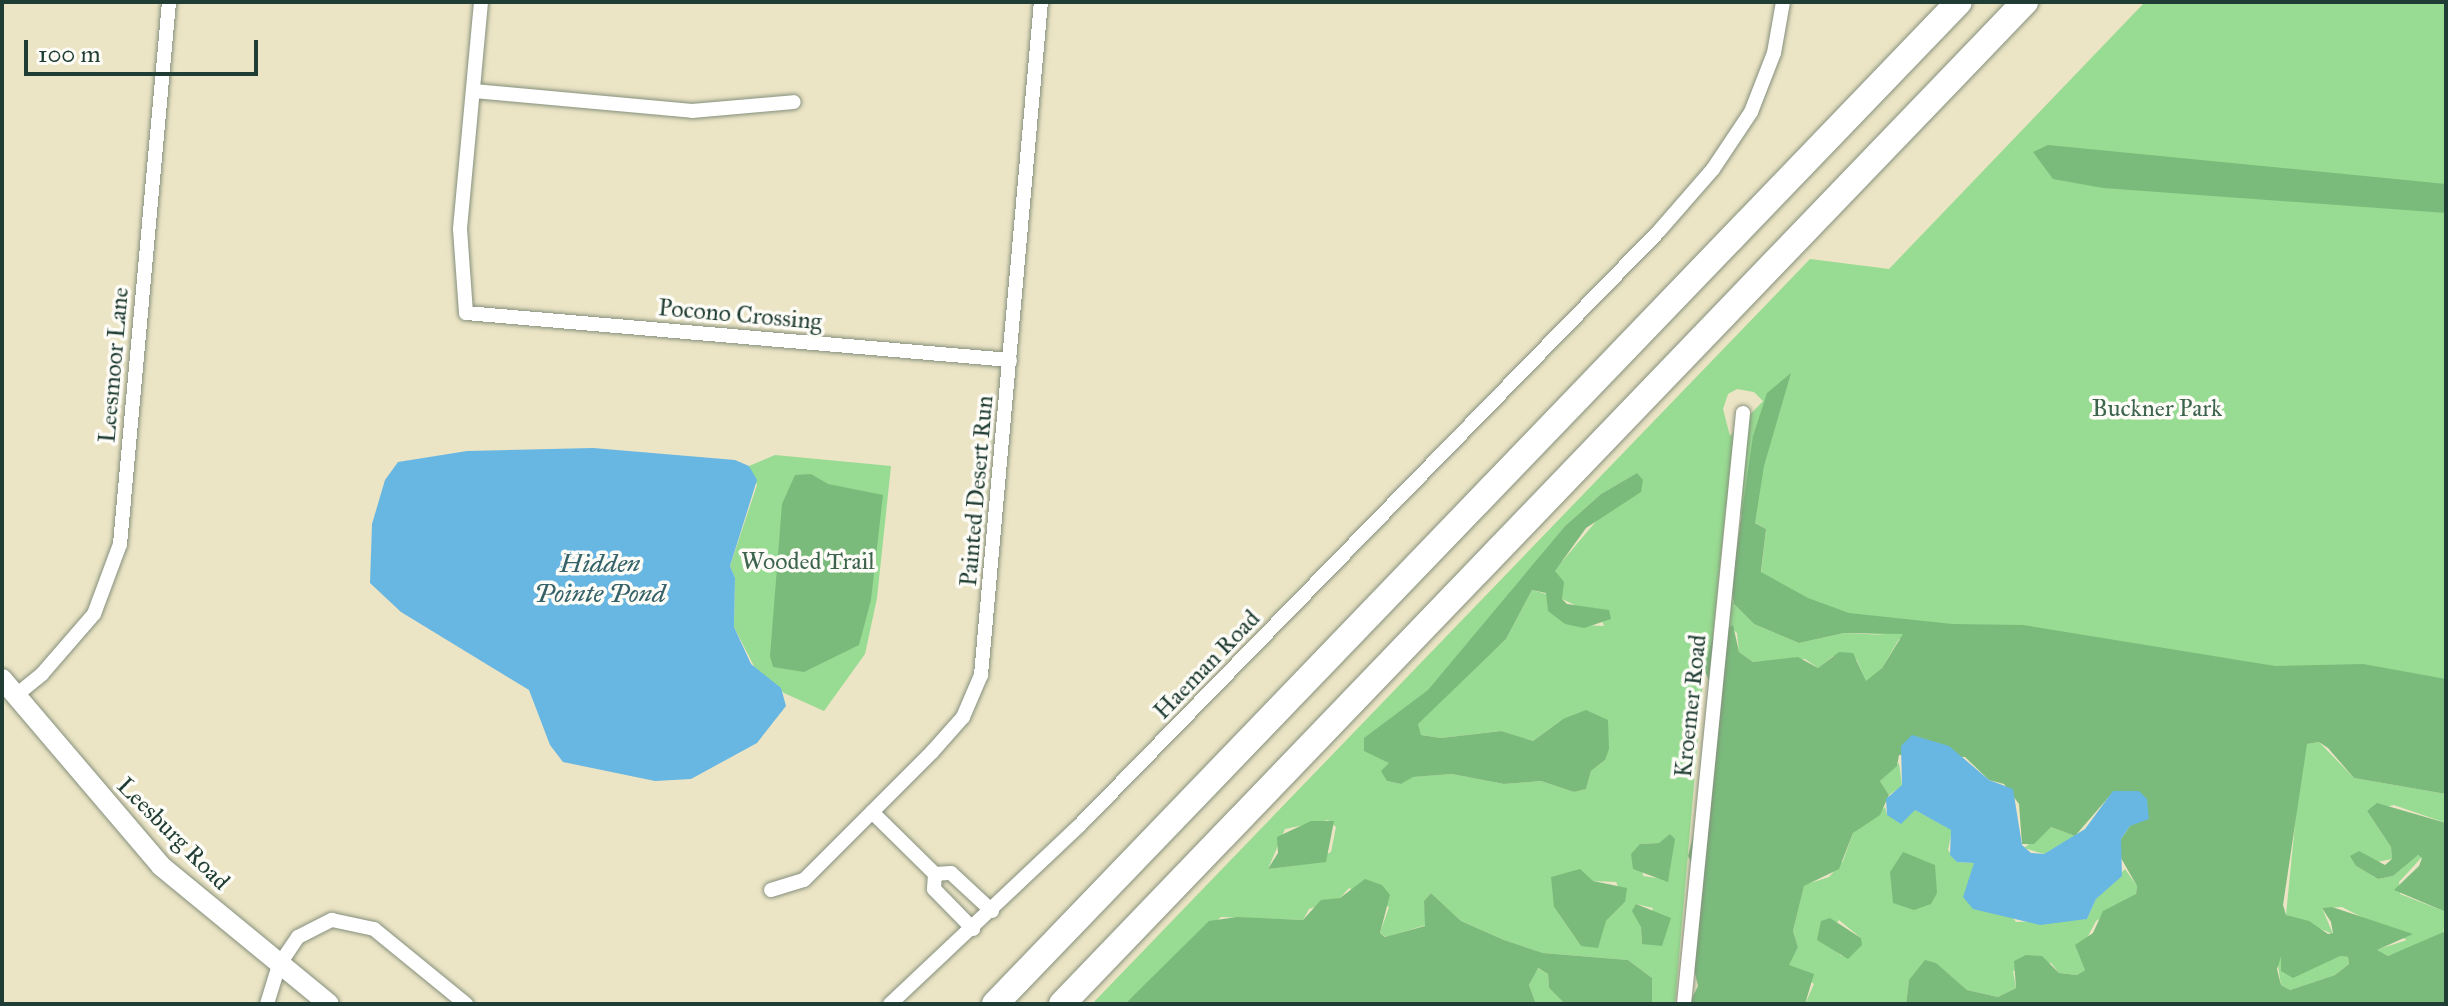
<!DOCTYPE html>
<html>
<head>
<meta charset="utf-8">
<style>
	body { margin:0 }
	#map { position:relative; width:2448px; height:1006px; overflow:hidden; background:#ebe4c5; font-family:"IM FELL Great Primer",serif }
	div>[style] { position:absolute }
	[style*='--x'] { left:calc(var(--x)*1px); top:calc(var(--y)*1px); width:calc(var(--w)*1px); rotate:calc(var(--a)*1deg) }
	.green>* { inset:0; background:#98db92 }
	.forest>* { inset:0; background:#7abb7c }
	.water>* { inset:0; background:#68b7e2 }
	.roads { filter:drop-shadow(0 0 2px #85907c) drop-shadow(0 0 2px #85907c) }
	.street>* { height:14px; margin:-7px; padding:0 7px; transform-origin:7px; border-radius:7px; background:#fff }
	.secondary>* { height:20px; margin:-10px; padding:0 10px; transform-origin:10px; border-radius:10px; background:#fff }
	.highway>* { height:26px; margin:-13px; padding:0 13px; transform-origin:13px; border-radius:13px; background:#fff }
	span { translate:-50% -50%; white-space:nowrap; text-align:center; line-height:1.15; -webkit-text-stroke:7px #fdfcf7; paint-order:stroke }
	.street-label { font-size:24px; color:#1f3d34 }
	.park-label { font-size:24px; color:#3d644c }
	.water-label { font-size:26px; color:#356268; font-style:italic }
	.frame { position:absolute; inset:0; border:4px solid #1f3d34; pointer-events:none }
	.scale { position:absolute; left:24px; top:40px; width:234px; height:36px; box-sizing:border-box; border:4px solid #1f3d34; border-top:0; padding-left:10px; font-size:24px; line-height:28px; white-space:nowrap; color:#1f3d34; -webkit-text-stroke:6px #fdfcf7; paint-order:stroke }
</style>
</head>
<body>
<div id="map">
	<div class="green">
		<div style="clip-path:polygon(evenodd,2145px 2px,2446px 2px,2446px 728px,1899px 639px,1882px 668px,1866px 682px,1857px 660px,1833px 656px,1818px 668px,1805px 659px,1753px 662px,1739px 652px,1737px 633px,1728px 625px,1731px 592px,1734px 604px,1754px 624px,1799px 643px,1844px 633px,1886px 635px,1756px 621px,1766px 529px,1726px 506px,1713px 636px,1704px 669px,1675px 1004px,1652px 1004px,1652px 978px,1628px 960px,1543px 953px,1504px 940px,1461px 921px,1431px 893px,1424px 901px,1426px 925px,1386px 937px,1380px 933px,1389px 907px,1349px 888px,1340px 898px,1309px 909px,1303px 920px,1221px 917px,1125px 1004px,1092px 1004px,1810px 259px,1889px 269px,2145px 2px,1737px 389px,1754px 392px,1763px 401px,1730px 436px,1723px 409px,1728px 394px,1737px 389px,2145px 2px,1637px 473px,1554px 571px,1562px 599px,1586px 610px,1597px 608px,1604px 626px,1565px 624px,1546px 594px,1532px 590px,1506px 639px,1417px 723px,1421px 735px,1441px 738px,1500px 731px,1533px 741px,1563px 719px,1608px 720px,1605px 760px,1591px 771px,1586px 789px,1574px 792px,1541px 781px,1504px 784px,1452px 774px,1412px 777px,1401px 784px,1387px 781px,1389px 763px,1365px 738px,1429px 690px,1565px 526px,1601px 494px,1637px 473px,2145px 2px,1328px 820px,1336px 827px,1331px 852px,1306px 864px,1268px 869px,1285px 829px,1328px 820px,2145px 2px,1670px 835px,1670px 872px,1663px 879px,1643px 876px,1640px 844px,1659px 843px,1670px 835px,2145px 2px,1593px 881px,1616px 882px,1625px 902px,1581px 946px,1554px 907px,1593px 881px,2145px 2px,1636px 904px,1653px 908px,1642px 944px,1641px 927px,1636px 904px)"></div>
		<div style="clip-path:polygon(775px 455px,891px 466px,877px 598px,865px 654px,824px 711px,784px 693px,756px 670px,734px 627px,735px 578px,730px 566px,757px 485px,749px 466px)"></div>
		<div style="clip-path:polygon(2319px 742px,2354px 778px,2446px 794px,2446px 823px,2394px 805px,2367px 811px,2391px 847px,2392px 859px,2356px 866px,2378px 879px,2393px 876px,2417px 855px,2422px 857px,2399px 882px,2400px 894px,2446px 912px,2443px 935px,2388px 956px,2376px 950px,2407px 940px,2342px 907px,2322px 908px,2333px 934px,2286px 915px,2302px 754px,2307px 744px)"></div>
		<div style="clip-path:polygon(1899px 763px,1902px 786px,1889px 795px,1880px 781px)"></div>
		<div style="clip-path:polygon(evenodd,1885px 807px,1887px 815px,1915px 810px,1952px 830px,1948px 850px,1957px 862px,1974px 863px,1973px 869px,2016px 922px,2087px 919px,2096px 899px,2125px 869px,2137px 886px,2136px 894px,2096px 921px,2085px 942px,2085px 970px,2077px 975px,2059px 973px,2051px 963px,2013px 971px,2016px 988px,1998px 997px,1967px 990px,1946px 972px,1909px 980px,1906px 1004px,1805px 1004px,1814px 984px,1788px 965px,1798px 947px,1793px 931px,1804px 885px,1829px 877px,1843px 861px,1853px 833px,1885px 807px,1839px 920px,1861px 938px,1842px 956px,1823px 941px,1839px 920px)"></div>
		<div style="clip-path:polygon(2051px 827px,2075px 836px,2044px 854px,2024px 848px)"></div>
		<div style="clip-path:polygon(2340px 956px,2348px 957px,2349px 964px,2335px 975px,2290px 990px,2281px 985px,2277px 959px)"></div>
		<div style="clip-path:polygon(1537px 968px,1548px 974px,1549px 988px,1565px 1004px,1536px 1004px,1529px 985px)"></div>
	</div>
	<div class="forest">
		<div style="clip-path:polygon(2048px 145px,2446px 184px,2446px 213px,2103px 188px,2053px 179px,2033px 152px)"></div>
		<div style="clip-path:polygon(evenodd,1791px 373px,1764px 466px,1755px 523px,1766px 529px,1761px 572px,1808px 598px,1849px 613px,1952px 624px,2023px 625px,2275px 666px,2363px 664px,2446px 679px,2446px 794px,2354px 778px,2328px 748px,2319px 742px,2307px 744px,2283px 905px,2286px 915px,2309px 921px,2328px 934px,2333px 933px,2331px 922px,2322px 908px,2332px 907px,2413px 934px,2377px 950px,2388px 956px,2446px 931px,2446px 1004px,1906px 1004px,1909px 980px,1925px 960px,1936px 963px,1967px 990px,1998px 997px,2016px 988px,2014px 961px,2026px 955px,2042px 956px,2059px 973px,2077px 975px,2085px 970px,2075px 945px,2093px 933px,2103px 911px,2136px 894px,2137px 886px,2121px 858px,2121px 839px,2130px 826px,2113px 792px,2075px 836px,2051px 827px,2034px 844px,2022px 844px,2019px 804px,2004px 784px,1989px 780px,1965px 757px,1899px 755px,1897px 766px,1880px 781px,1889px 795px,1880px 815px,1853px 833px,1839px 869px,1804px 886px,1793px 931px,1798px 947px,1789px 965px,1814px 974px,1805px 1004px,1689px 1004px,1698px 986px,1692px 960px,1703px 887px,1688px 856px,1699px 814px,1709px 681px,1704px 669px,1713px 636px,1733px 625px,1739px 652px,1753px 662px,1798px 657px,1818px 668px,1839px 652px,1853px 653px,1866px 681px,1882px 668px,1903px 634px,1844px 633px,1799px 643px,1754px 624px,1734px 604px,1731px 588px,1753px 436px,1767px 393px,1791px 373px,2340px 956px,2348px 957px,2349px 964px,2335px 975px,2290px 990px,2281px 985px,2277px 969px,2281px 957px,2281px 971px,2293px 978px,2340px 956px)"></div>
		<div style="clip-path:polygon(1637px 473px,1643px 480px,1641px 492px,1586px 528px,1555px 571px,1564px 582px,1562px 599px,1567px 604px,1609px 610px,1611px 619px,1584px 628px,1565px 624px,1548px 611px,1546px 593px,1532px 590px,1506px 639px,1418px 724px,1421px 735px,1441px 738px,1501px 731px,1533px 741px,1563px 719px,1586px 710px,1608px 720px,1609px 749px,1605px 760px,1591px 771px,1586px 789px,1574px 792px,1541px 781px,1504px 784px,1452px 774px,1413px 777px,1401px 784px,1387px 781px,1381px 771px,1389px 763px,1364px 751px,1364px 738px,1428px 690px,1565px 526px,1601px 494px)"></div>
		<div style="clip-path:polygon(811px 474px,828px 484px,883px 495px,871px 600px,859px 645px,804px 672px,773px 667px,770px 656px,782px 504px,795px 475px)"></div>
		<div style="clip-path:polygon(2377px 803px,2446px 823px,2446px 912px,2394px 890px,2419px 866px,2422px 858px,2418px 855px,2393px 876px,2378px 879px,2356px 866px,2350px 856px,2359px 851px,2385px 865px,2392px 859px,2391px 847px,2367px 811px)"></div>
		<div style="clip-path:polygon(1311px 821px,1334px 821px,1326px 862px,1268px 869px,1278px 853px,1277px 837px)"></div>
		<div style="clip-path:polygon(1670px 834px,1675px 839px,1668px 882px,1633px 869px,1631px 854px,1640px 844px,1659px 843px)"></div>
		<div style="clip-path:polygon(1903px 852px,1935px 865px,1937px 893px,1931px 904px,1914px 910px,1893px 903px,1890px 872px)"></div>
		<div style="clip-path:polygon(1580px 869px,1593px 881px,1627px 888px,1625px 902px,1606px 921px,1598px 948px,1581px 946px,1554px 907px,1551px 877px)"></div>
		<div style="clip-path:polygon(1365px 879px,1382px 885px,1390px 895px,1380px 933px,1385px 937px,1425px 926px,1424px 901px,1431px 893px,1461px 921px,1504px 940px,1543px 953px,1628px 960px,1652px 978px,1652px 1004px,1565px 1004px,1549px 988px,1548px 974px,1538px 968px,1529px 985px,1536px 1004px,1125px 1004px,1209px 921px,1237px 917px,1303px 920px,1321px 900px,1340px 898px)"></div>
		<div style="clip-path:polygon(1636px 904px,1671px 918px,1662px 946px,1642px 944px,1641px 927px,1632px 911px)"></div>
		<div style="clip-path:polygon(1830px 918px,1861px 938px,1862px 945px,1848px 959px,1817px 940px,1821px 921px)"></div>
	</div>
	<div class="water">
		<div style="clip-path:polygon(593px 448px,735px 460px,749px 466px,757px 480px,730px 566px,735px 578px,734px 627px,751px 664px,781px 688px,786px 706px,757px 743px,691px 779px,655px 781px,563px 762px,550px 745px,529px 690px,401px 612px,370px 583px,372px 524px,385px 480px,398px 462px,467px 451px)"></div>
		<div style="clip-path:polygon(1912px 735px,1949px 746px,1989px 780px,2013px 789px,2022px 845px,2031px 853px,2044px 854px,2085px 829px,2113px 791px,2139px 791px,2147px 799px,2149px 819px,2130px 826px,2121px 839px,2122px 876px,2096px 899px,2087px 919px,2040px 925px,1973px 909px,1963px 897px,1974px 863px,1957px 862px,1950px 855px,1951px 830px,1915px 810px,1901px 824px,1887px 815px,1886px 799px,1902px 785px,1901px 746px)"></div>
	</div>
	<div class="roads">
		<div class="street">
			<div style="--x:481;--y:2;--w:228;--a:95.3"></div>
			<div style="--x:460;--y:229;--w:84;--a:85.9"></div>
			<div style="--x:466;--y:313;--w:546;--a:4.94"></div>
			<div style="--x:474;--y:91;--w:219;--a:5.2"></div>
			<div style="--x:692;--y:111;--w:102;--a:-5"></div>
			<div style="--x:15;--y:696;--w:35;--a:-39"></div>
			<div style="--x:42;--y:674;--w:79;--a:-49.1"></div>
			<div style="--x:94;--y:614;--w:75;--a:-69.6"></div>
			<div style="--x:120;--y:544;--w:544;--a:-84.83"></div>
			<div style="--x:872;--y:812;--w:88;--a:44.5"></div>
			<div style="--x:935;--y:874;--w:15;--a:94"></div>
			<div style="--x:934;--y:889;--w:56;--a:45.7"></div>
			<div style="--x:935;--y:874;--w:16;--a:-4"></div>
			<div style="--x:951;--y:873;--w:56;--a:42.8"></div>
			<div style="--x:771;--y:890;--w:34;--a:-17"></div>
			<div style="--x:804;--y:880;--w:181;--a:-45"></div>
			<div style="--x:932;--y:752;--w:47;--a:-48.5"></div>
			<div style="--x:963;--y:717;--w:46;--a:-66.8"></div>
			<div style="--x:981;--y:675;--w:676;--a:-84.91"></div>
			<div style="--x:267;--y:1004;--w:41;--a:-72.9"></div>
			<div style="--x:279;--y:965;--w:34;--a:-56"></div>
			<div style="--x:298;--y:937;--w:38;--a:-27"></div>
			<div style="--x:332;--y:920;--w:43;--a:12.1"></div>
			<div style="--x:374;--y:929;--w:119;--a:39.2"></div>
			<div style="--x:890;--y:1004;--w:260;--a:-43.3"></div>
			<div style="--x:1079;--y:826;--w:831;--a:-45.73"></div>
			<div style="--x:1659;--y:231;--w:82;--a:-48.9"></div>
			<div style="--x:1713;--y:169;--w:69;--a:-56.3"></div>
			<div style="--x:1751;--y:112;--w:63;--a:-68.7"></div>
			<div style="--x:1774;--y:53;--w:52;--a:-80"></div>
			<div style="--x:1684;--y:1004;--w:594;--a:-84.3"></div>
		</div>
		<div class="secondary">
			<div style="--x:2;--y:679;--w:245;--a:49.6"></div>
			<div style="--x:161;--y:866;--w:217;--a:39.4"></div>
		</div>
		<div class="highway">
			<div style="--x:995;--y:1004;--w:1390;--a:-46.11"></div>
			<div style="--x:1062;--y:1004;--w:1390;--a:-46.14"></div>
		</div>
	</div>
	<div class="street-label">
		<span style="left:740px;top:315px;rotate:5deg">Pocono Crossing</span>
		<span style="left:114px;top:365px;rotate:-85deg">Leesmoor Lane</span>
		<span style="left:977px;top:491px;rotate:-85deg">Painted Desert Run</span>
		<span style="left:1207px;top:665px;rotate:-46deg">Haeman Road</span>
		<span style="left:1691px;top:706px;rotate:-84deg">Kroemer Road</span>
		<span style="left:173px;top:834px;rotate:45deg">Leesburg Road</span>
	</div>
	<div class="park-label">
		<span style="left:2157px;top:409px">Buckner Park</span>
		<span style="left:808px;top:562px">Wooded Trail</span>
	</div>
	<div class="water-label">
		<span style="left:600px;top:579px">Hidden<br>Pointe Pond</span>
	</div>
	<div class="frame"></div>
	<div class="scale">100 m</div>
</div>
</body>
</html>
